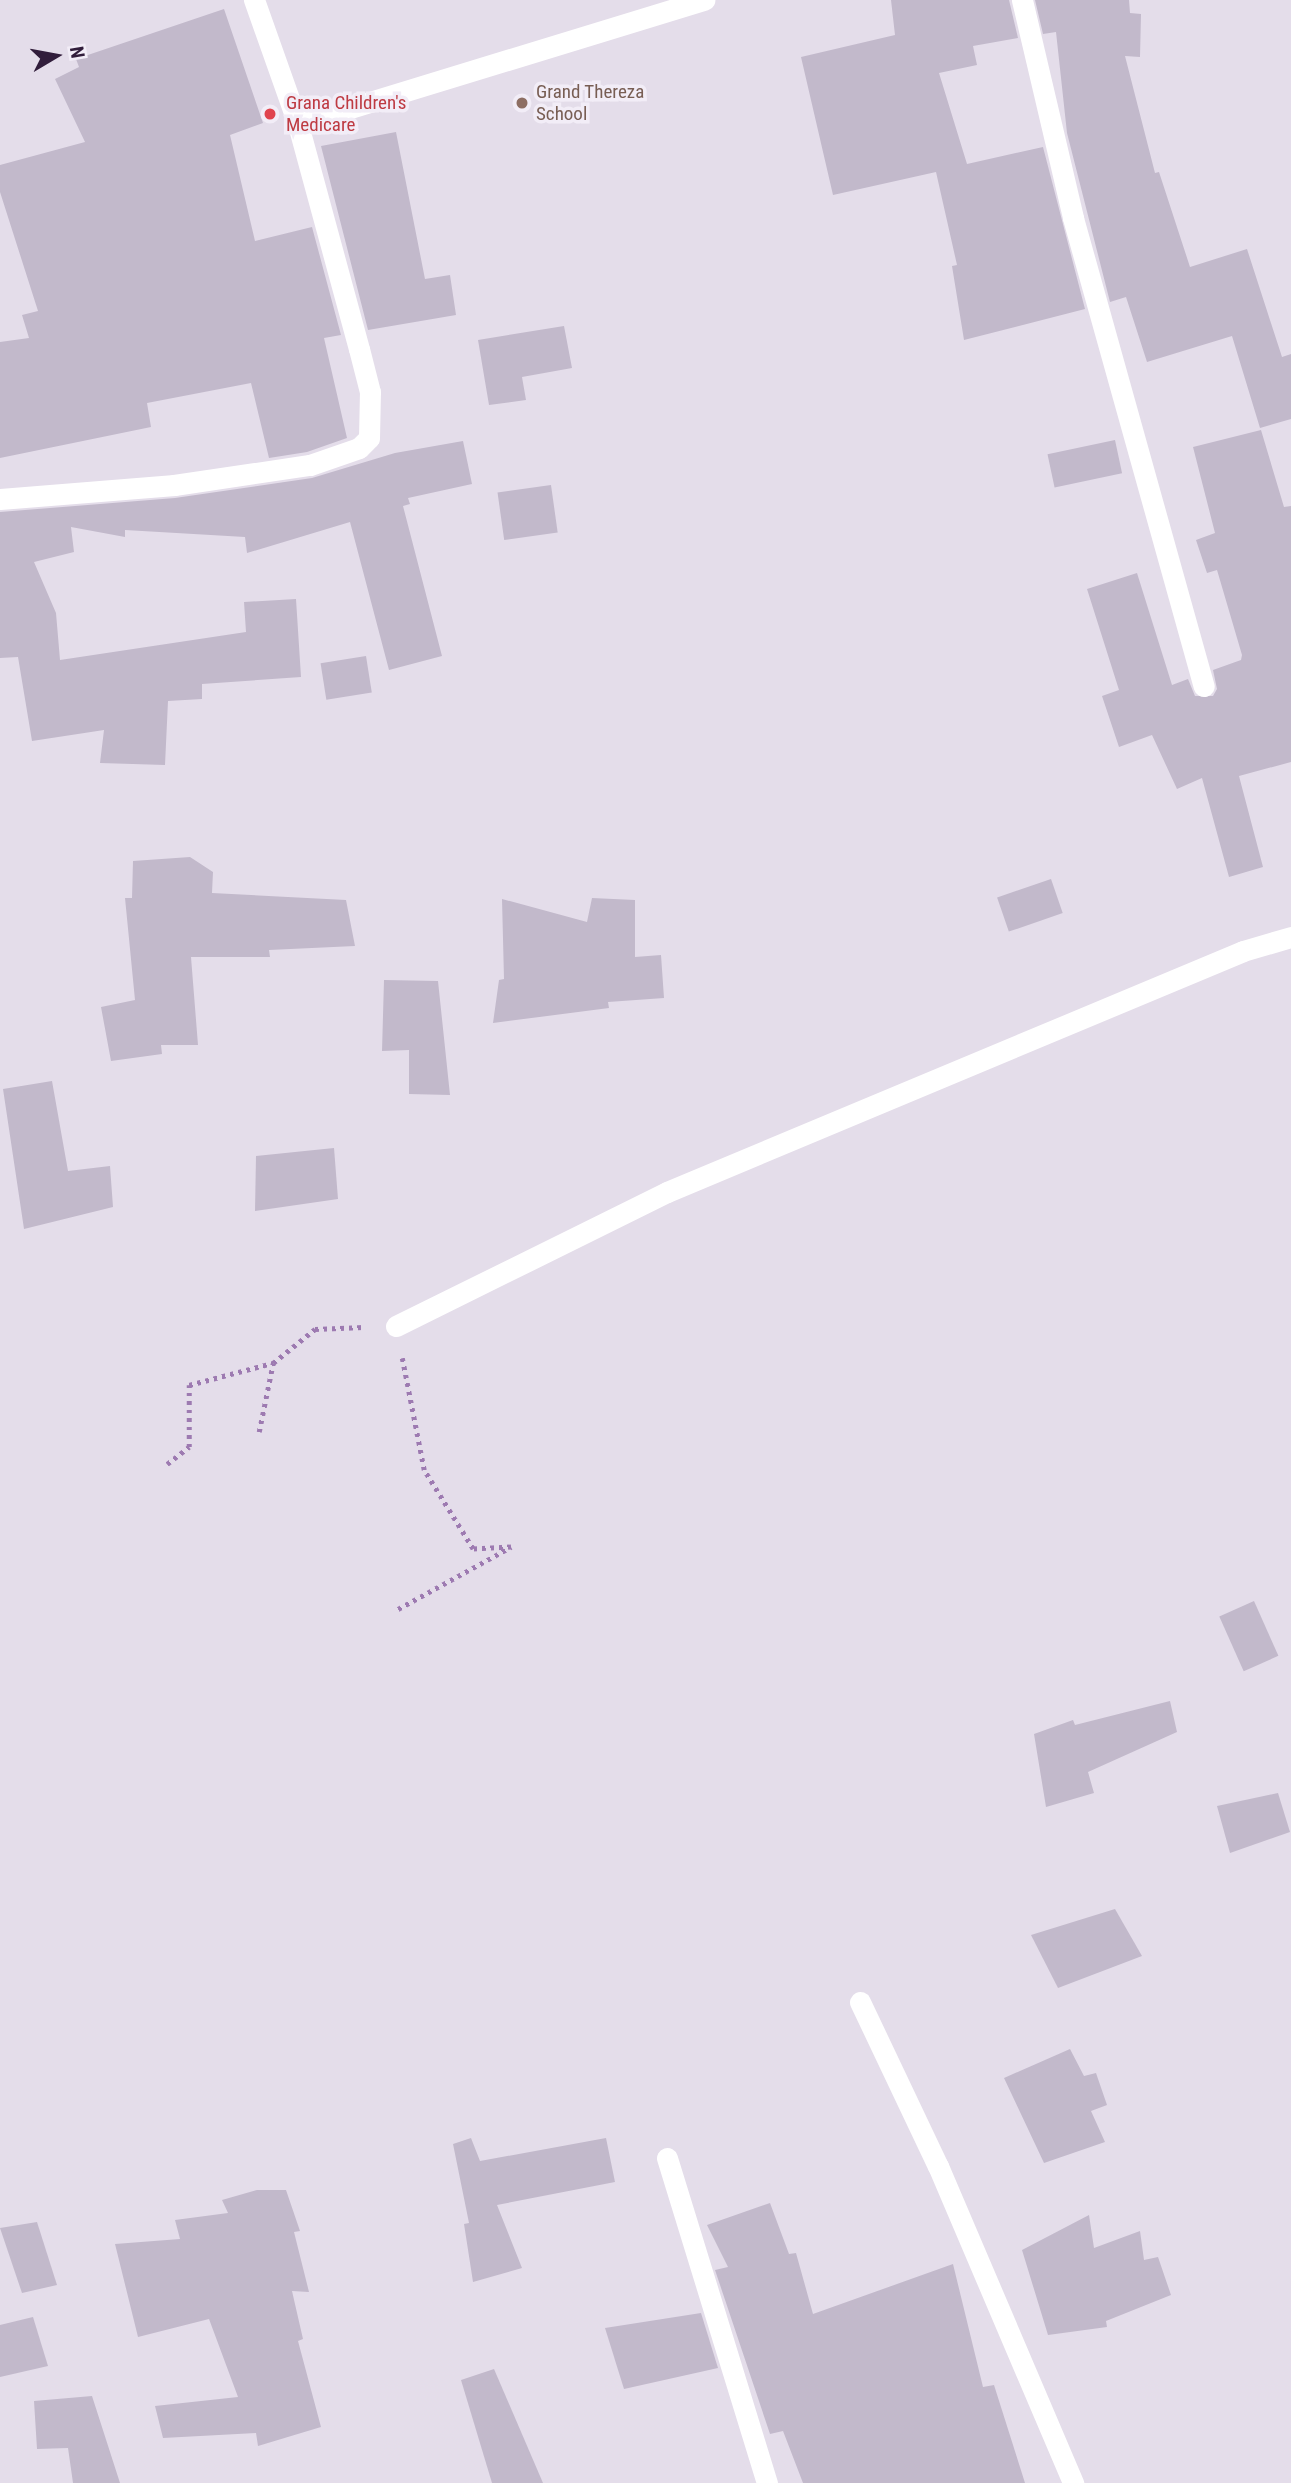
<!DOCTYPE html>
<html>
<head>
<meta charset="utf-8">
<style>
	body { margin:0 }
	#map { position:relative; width:1291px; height:2483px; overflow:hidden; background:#e4ddea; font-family:"Roboto Condensed",sans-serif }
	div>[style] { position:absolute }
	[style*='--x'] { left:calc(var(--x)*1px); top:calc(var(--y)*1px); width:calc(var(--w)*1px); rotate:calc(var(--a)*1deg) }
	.building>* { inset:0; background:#c2b9cb; transform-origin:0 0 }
	.path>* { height:4.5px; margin-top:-2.25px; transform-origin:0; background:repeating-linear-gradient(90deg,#9d7ab1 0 3.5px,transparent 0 8.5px) }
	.street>* { height:21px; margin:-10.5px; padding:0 10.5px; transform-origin:10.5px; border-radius:10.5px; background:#fff }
	.dots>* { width:19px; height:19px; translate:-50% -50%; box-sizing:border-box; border:4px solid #f2edf7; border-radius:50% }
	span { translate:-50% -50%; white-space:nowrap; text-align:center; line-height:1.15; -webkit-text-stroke:7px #f2edf7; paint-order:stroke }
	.education-label { font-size:19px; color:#785e54 }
	.left { translate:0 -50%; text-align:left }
	.health-label { font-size:19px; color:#be3a42 }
	.north { position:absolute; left:21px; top:21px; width:70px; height:70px; -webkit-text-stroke:5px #f2edf7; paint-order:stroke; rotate:80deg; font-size:19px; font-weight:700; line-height:28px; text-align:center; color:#311d3b }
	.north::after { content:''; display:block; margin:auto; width:24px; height:32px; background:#311d3b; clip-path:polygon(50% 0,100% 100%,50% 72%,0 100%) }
</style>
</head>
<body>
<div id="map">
	<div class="building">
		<div style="clip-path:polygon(891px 0,1009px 0,1018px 38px,973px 46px,977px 65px,939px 73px,967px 164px,1043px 147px,1085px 309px,964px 340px,952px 266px,957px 265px,936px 172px,833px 195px,801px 57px,895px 35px)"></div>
		<div style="clip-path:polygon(1035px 0,1129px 0,1130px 13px,1141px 14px,1140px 57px,1125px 56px,1155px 173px,1159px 172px,1190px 267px,1247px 249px,1282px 357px,1291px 354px,1291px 419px,1260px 428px,1232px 336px,1147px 362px,1126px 297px,1110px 302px,1067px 133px,1056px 32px,1043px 34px)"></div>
		<div style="clip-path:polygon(224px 9px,263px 123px,230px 135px,255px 241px,312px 227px,341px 335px,324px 338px,347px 438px,307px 452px,269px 458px,251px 383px,147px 403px,151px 427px,0 458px,0 342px,29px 338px,22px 315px,38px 311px,0 192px,0 165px,85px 142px,55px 79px,79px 67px,76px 59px)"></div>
		<div style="clip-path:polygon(396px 132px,425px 279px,450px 275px,456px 315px,368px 330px,321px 146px)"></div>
		<div style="clip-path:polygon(564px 326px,572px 368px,522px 377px,526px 400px,489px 405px,478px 340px)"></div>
		<div style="clip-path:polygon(1261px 430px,1284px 507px,1291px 506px,1291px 762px,1239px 776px,1263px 867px,1229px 877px,1202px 778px,1177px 789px,1152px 735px,1119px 747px,1102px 696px,1119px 690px,1087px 589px,1137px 573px,1172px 685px,1188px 679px,1195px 696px,1213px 696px,1217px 689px,1213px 670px,1241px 660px,1242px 655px,1217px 570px,1207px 573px,1196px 540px,1215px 533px,1193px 447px)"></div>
		<div style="left:1115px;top:440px;width:34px;height:69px;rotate:78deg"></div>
		<div style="clip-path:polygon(463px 441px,472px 484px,408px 498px,410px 504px,403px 506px,442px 656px,389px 670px,350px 522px,247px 553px,245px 537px,125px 530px,125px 537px,71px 527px,74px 552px,34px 562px,56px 613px,60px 660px,246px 632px,244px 602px,296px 599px,301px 677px,202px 684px,202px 699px,168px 701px,165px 765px,100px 763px,104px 730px,32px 741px,18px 657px,0 658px,0 512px,175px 498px,312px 478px,395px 453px)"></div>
		<div style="left:551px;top:485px;width:48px;height:54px;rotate:82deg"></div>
		<div style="left:366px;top:656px;width:37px;height:46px;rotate:81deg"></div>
		<div style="clip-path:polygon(190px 857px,213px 872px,212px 893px,346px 900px,355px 946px,269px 950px,270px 957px,191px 957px,198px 1045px,161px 1045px,162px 1054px,111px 1061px,101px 1007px,135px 1000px,125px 898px,132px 898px,133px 861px)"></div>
		<div style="left:1051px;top:879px;width:36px;height:57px;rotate:71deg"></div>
		<div style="clip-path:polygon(592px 898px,635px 900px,635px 957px,661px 955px,664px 998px,608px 1002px,609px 1008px,493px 1023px,499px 980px,504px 979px,502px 899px,587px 922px)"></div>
		<div style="clip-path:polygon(384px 980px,438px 981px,450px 1095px,409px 1094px,409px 1050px,382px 1051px)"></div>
		<div style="clip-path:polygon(52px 1081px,68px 1171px,110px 1166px,113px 1207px,24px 1229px,3px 1089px)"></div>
		<div style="clip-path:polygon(334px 1148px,338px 1199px,255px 1211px,256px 1156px)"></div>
		<div style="left:1254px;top:1601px;width:60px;height:38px;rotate:66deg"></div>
		<div style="clip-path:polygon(1170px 1701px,1177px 1732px,1088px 1772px,1094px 1793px,1046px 1807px,1034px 1734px,1073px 1720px,1075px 1725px)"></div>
		<div style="clip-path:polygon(1278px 1793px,1290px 1832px,1230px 1853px,1217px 1806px)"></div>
		<div style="clip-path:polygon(1115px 1909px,1142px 1956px,1058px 1988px,1031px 1935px)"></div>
		<div style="clip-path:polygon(1070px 2049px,1084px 2076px,1096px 2073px,1107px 2105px,1091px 2111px,1105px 2142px,1044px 2163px,1004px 2078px)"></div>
		<div style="clip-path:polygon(471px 2138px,480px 2161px,606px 2138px,615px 2182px,497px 2205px,522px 2268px,473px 2282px,464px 2224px,469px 2223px,453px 2144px)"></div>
		<div style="clip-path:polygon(257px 2190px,286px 2190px,300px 2231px,294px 2232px,309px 2292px,292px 2291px,303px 2339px,298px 2341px,321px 2427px,258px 2446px,256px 2433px,163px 2438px,155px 2406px,238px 2397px,209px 2319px,138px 2337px,115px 2244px,180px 2239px,175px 2220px,228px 2213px,222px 2200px)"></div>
		<div style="clip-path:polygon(770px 2203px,789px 2254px,796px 2253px,813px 2314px,953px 2264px,983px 2387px,994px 2385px,1025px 2483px,803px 2483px,783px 2431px,770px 2434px,715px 2270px,728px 2267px,707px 2225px)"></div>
		<div style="clip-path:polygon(1089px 2215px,1094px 2248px,1140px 2231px,1144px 2260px,1158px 2257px,1171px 2295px,1106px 2321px,1107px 2327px,1048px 2335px,1022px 2250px)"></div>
		<div style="clip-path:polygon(37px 2222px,57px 2285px,22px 2293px,0 2228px)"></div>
		<div style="clip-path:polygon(701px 2313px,718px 2368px,624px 2389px,605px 2328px)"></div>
		<div style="clip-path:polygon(33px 2317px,48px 2366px,0 2377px,0 2325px)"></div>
		<div style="clip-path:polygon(494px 2369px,543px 2483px,492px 2483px,461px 2380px)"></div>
		<div style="clip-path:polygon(92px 2396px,120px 2483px,73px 2483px,68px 2448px,37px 2449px,34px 2401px)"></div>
	</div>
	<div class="path">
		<div style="--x:259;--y:1432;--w:70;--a:-78.5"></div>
		<div style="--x:273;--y:1363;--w:54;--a:-39"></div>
		<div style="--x:315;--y:1329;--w:49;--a:-2.3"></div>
		<div style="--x:167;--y:1464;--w:28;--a:-38"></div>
		<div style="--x:189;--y:1447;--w:62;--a:-90"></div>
		<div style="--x:189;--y:1385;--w:87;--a:-14.7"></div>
		<div style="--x:398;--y:1609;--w:129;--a:-28.8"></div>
		<div style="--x:511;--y:1547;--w:38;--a:177"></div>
		<div style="--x:473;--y:1549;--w:93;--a:-121.8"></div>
		<div style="--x:424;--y:1470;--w:114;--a:-101.1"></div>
	</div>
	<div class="street">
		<div style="--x:1022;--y:0;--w:224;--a:76.8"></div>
		<div style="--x:1073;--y:218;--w:486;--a:74.4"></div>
		<div style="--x:298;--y:124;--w:425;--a:-17"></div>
		<div style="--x:0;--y:499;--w:175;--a:-4.6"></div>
		<div style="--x:174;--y:485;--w:137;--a:-8.4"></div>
		<div style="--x:310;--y:465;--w:52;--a:-19.1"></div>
		<div style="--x:359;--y:448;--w:14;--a:-45"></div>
		<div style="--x:369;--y:438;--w:46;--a:-88.8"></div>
		<div style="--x:370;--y:392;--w:44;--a:-104.3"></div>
		<div style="--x:359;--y:349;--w:233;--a:-105.2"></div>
		<div style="--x:298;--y:124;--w:132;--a:-109.5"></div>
		<div style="--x:396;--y:1326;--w:302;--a:-26.3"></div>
		<div style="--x:667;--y:1192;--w:624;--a:-22.7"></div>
		<div style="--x:1243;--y:951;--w:50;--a:-16.3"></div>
		<div style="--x:860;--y:2002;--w:182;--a:64.6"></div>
		<div style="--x:938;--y:2166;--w:345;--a:66.9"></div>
		<div style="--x:667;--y:2158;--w:340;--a:72.9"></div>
	</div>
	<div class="dots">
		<div style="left:522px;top:103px;background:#8d6e63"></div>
		<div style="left:270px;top:114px;background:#e0444e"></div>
	</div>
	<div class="education-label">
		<span class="left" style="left:536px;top:103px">Grand Thereza<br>School</span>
	</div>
	<div class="health-label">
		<span class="left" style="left:286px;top:114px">Grana Children's<br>Medicare</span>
	</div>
	<div class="north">N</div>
</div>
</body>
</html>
